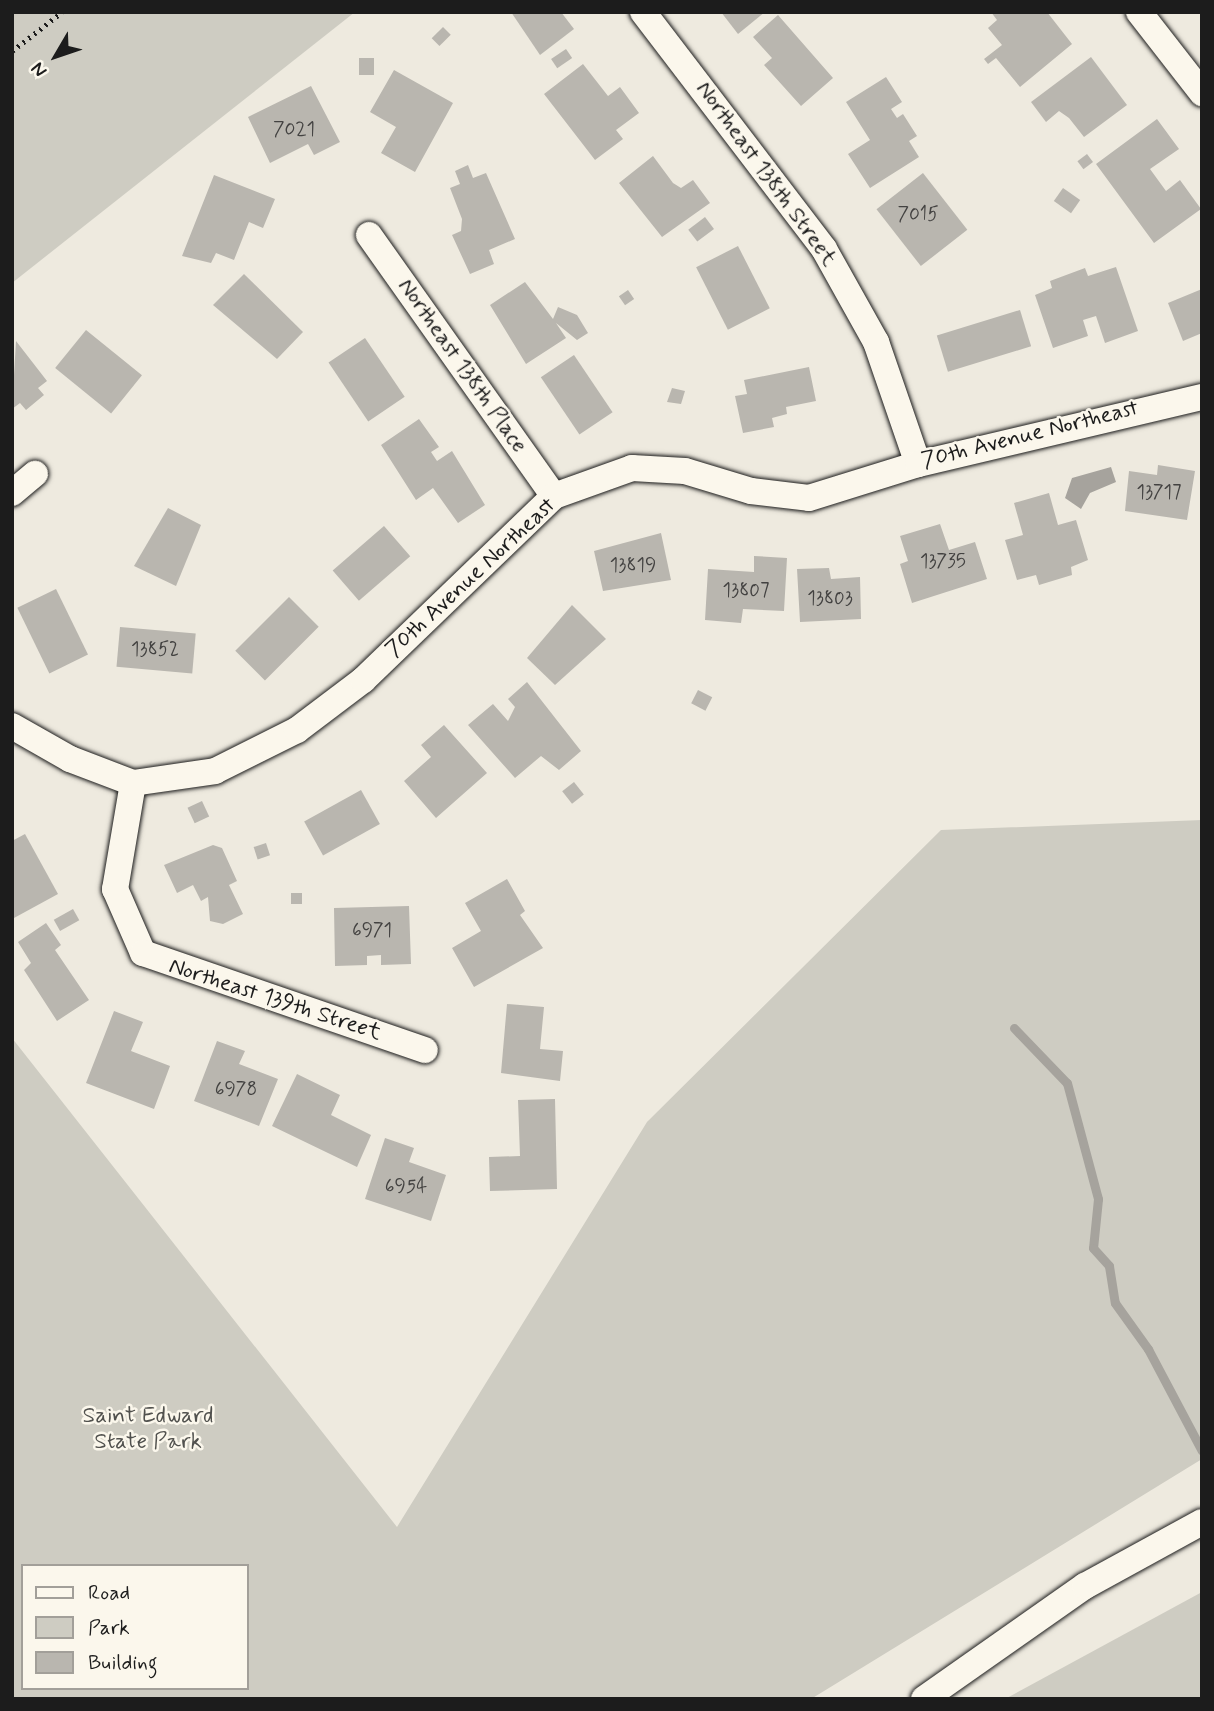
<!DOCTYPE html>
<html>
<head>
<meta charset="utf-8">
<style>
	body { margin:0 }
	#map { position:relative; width:1214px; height:1711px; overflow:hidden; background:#eeeadf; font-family:Mynerve,sans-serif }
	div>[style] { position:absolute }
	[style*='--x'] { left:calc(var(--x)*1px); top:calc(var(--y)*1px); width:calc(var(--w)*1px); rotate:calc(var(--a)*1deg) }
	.green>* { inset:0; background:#ceccc2 }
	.water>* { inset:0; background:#a6a39d }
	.stream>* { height:9px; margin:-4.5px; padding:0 4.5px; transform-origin:4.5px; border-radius:4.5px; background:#a6a39d }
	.building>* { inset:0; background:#b9b6af; transform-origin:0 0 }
	.path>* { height:4.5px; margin-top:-2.25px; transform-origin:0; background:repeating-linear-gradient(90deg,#1c1c1c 0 2px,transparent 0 7px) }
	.roads { filter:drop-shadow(0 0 2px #1c1c1c) drop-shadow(0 0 2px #1c1c1c) }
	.minor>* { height:26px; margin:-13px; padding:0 13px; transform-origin:13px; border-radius:13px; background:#fbf7ec }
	span { translate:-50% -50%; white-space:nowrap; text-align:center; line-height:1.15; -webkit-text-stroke:5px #fbf7ec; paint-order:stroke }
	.number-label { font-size:19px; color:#434241 }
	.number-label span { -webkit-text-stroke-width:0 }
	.street-label { font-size:23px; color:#1c1c1c }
	.park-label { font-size:23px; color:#51514e }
	.frame { position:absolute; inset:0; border:14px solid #1c1c1c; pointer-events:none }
	.legend { position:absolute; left:21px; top:1564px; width:228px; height:126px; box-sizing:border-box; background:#fbf7ec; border:2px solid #a29f99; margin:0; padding:9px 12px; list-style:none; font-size:21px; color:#1c1c1c }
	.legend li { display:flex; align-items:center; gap:14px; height:35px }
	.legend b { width:35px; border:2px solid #a29f99 }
	.north { position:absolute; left:21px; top:21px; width:70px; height:70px; -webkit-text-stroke:5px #fbf7ec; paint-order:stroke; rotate:231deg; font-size:19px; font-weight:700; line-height:28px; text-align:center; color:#1c1c1c }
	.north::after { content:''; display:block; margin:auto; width:24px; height:32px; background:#1c1c1c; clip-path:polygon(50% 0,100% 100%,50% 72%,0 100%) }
</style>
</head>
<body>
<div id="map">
	<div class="green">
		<div style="clip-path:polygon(12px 12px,355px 12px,12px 283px)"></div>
		<div style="clip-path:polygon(evenodd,1202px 820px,1202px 1459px,811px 1699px,12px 1699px,12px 1038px,397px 1527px,647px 1122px,941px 830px,1202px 820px,23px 1566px,247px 1566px,247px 1688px,23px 1688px,23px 1566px)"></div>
		<div style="clip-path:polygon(1202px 1592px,1202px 1699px,1005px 1699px)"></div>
	</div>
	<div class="water">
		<div style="clip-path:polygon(1111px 467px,1116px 482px,1090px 493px,1081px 509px,1065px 498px,1072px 478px)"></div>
	</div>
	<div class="stream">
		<div style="--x:1014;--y:1028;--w:76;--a:46.1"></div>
		<div style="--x:1067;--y:1083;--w:120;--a:75"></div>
		<div style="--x:1098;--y:1199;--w:49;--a:95.8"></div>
		<div style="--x:1093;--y:1248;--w:24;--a:48"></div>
		<div style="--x:1109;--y:1266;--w:37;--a:81"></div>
		<div style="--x:1115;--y:1303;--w:57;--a:54.3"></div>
		<div style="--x:1148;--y:1349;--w:115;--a:62.1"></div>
	</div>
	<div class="building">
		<div style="clip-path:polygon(511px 12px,561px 12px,574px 29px,540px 55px)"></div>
		<div style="clip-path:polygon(721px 12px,765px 12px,738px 34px)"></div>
		<div style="clip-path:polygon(991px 12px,1047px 12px,1072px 44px,1020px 87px,996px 58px,988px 64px,984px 59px,1002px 45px,988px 28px,997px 20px)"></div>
		<div style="clip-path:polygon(778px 15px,833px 78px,801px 106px,764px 65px,772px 58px,753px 37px)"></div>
		<div style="left:443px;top:27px;width:11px;height:16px;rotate:45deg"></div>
		<div style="left:566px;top:49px;width:11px;height:18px;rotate:56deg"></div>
		<div style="clip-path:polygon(1091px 57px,1127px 105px,1084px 137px,1069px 118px,1059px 111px,1046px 122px,1031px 102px)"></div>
		<div style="left:359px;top:58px;width:15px;height:17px"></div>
		<div style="clip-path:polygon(583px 64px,608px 96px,620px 87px,639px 113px,616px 130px,623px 139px,595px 160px,544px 94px)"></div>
		<div style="clip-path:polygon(394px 70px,453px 103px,415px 172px,381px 153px,396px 127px,370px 112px)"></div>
		<div style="clip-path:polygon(886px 77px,902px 102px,891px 109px,897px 118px,903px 114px,917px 136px,909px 141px,919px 157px,870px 188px,848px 154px,870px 140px,846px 102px)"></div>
		<div style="clip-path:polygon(311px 86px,340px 142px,314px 155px,308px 144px,270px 163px,248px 117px)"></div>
		<div style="clip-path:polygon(1157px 119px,1179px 149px,1150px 169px,1166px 191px,1180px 180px,1201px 209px,1154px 243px,1096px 164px)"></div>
		<div style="left:1087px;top:154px;width:10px;height:12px;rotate:53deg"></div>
		<div style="clip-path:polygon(653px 156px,673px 183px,681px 188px,693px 180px,710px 203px,662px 237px,619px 183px)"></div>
		<div style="clip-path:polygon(468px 165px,473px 178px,486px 173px,515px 239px,489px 250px,494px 264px,470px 274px,452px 235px,461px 231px,462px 219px,450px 188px,460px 184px,455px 171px)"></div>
		<div style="left:923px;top:173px;width:72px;height:59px;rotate:52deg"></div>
		<div style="clip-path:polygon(214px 175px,275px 199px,263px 228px,249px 222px,234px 260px,216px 253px,211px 263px,182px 256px)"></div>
		<div style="left:1063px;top:188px;width:21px;height:16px;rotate:35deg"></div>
		<div style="left:705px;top:217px;width:15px;height:21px;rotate:53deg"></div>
		<div style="left:738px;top:246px;width:70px;height:47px;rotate:63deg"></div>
		<div style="clip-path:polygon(1116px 267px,1138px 331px,1105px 343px,1096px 316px,1083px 320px,1088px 336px,1053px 348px,1035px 295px,1052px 288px,1050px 281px,1085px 268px,1088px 276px)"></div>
		<div style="clip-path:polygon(244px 274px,303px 332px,277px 359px,213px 305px)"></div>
		<div style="clip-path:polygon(525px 282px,553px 319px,558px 307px,577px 315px,588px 333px,577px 340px,556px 323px,566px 338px,526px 364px,490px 305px)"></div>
		<div style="clip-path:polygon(1202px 289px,1202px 333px,1183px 341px,1168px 303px)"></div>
		<div style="left:628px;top:290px;width:11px;height:11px;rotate:56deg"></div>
		<div style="left:1020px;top:310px;width:38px;height:87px;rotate:73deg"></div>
		<div style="left:86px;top:330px;width:72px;height:49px;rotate:39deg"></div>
		<div style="left:365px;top:338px;width:71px;height:44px;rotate:56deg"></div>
		<div style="clip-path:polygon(16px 341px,47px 381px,38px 388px,44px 395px,26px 410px,20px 403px,12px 409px)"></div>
		<div style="left:574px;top:355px;width:69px;height:40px;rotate:56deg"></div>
		<div style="clip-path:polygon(809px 367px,816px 401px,786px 407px,787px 414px,772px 418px,774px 427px,743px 433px,735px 396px,747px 394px,744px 380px)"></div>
		<div style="clip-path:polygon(672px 388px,685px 391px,681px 404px,667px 402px)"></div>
		<div style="clip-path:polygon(419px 419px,439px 447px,431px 452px,437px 461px,452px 451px,485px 505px,458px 523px,433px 488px,416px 500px,381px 445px)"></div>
		<div style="clip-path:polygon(1158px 465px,1195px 471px,1187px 520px,1125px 511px,1129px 471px,1157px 475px)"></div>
		<div style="clip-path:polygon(1049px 493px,1058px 525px,1076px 520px,1088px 560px,1071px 567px,1072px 575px,1039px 585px,1036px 575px,1017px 580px,1005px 540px,1023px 535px,1014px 503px)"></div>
		<div style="clip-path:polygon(168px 508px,201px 525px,176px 586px,134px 566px)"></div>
		<div style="clip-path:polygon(940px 524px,949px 550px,975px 542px,987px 579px,912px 603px,900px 564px,908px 561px,900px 536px)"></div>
		<div style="left:384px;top:526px;width:40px;height:68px;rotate:49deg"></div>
		<div style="clip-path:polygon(661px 533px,671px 580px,603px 591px,594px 551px)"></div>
		<div style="clip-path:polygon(754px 556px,787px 558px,784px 611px,743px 609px,741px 623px,705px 620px,708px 569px,754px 572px)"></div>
		<div style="clip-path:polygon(829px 568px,831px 579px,860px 577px,861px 619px,800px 622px,797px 569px)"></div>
		<div style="left:56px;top:589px;width:73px;height:43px;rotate:64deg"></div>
		<div style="left:289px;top:597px;width:42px;height:76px;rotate:45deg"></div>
		<div style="clip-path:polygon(572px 605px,606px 639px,555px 685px,527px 658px)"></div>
		<div style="left:120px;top:627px;width:76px;height:40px;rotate:5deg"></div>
		<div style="clip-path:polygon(527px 682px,581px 751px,559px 770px,541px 756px,515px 778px,468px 725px,493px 704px,508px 721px,515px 707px,508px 699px)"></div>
		<div style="left:698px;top:690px;width:16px;height:15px;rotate:27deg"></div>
		<div style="clip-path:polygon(444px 725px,487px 773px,436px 818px,404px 781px,431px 757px,421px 745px)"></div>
		<div style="left:574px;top:782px;width:16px;height:15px;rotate:52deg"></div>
		<div style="left:361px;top:790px;width:39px;height:65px;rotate:61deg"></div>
		<div style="left:202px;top:801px;width:17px;height:16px;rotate:65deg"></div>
		<div style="clip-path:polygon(25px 834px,58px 894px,14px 918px,12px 841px)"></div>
		<div style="left:266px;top:843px;width:13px;height:13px;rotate:72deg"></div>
		<div style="clip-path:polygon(213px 845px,222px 848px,237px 881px,229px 885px,243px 914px,223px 924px,210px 921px,208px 897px,201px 901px,193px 885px,177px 893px,164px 865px)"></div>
		<div style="clip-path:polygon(507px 879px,525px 911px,520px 915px,543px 948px,474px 987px,452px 948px,481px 931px,465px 903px)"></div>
		<div style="left:291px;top:893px;width:11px;height:11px"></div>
		<div style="clip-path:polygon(409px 906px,411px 964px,381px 965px,381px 955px,367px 956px,367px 965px,335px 966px,334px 908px)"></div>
		<div style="left:73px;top:909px;width:13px;height:22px;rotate:61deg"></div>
		<div style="clip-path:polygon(46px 923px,61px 945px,55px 950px,89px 1000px,57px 1021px,24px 970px,31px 963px,18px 942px)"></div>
		<div style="clip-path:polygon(507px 1004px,544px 1007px,540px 1049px,563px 1051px,560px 1081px,501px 1073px)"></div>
		<div style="clip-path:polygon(114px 1011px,143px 1022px,131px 1051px,170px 1066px,154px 1109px,86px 1083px)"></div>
		<div style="clip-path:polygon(217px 1041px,245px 1051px,239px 1064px,278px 1079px,259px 1126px,194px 1101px)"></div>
		<div style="clip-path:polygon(297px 1074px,340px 1095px,331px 1115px,371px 1135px,357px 1167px,272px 1126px)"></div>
		<div style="clip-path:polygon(555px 1099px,557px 1189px,490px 1191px,489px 1157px,520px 1156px,518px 1100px)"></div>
		<div style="clip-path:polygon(385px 1138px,414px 1148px,409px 1162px,446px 1175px,431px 1221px,365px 1199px)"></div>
	</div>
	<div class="path">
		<div style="--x:12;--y:51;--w:63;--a:-38"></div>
	</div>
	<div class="roads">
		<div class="minor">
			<div style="--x:643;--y:12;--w:298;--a:52.6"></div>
			<div style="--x:824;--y:249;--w:107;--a:60.8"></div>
			<div style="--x:876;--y:342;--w:129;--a:71"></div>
			<div style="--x:1139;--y:12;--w:103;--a:52.1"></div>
			<div style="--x:369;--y:235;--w:320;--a:54.7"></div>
			<div style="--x:12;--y:493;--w:30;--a:-40"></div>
			<div style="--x:12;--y:726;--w:67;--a:29.6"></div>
			<div style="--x:70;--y:759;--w:67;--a:20.9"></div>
			<div style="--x:133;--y:783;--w:108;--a:99.6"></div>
			<div style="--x:115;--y:889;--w:70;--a:66.4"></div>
			<div style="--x:143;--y:953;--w:298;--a:19"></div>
			<div style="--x:133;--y:783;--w:83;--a:-8.3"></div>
			<div style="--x:215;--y:771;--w:92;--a:-26.6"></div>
			<div style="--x:297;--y:730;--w:83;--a:-37.1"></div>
			<div style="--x:363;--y:680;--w:265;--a:-43.9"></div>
			<div style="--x:554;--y:496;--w:83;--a:-19.7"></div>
			<div style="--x:632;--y:468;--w:53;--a:3.2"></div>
			<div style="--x:685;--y:471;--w:69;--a:16.9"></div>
			<div style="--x:751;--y:491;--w:58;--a:6.9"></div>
			<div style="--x:809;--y:498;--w:114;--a:-17.3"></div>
			<div style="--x:918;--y:464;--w:292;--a:-13.3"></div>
			<div style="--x:924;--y:1699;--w:197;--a:-35.1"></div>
			<div style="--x:1085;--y:1586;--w:133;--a:-28.7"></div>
		</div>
	</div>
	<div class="number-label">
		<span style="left:294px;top:130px">7021</span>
		<span style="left:918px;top:215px">7015</span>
		<span style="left:1159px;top:493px">13717</span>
		<span style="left:943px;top:562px">13735</span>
		<span style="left:633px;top:566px">13819</span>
		<span style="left:746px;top:591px">13807</span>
		<span style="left:830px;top:599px">13803</span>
		<span style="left:155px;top:650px">13852</span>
		<span style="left:372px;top:931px">6971</span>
		<span style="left:236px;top:1090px">6978</span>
		<span style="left:406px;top:1187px">6954</span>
	</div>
	<div class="street-label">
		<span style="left:766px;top:174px;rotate:54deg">Northeast 138th Street</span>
		<span style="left:462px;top:366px;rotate:55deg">Northeast 138th Place</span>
		<span style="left:1030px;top:435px;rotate:-14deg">70th Avenue Northeast</span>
		<span style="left:471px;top:578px;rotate:-43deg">70th Avenue Northeast</span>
		<span style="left:275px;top:1000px;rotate:18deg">Northeast 139th Street</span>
	</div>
	<div class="park-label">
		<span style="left:148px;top:1429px">Saint Edward<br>State Park</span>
	</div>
	<div class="frame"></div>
	<ul class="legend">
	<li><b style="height:9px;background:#fbf7ec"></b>Road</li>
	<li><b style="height:19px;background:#ceccc2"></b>Park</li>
	<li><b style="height:19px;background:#b9b6af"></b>Building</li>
	</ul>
	<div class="north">N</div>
</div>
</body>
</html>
